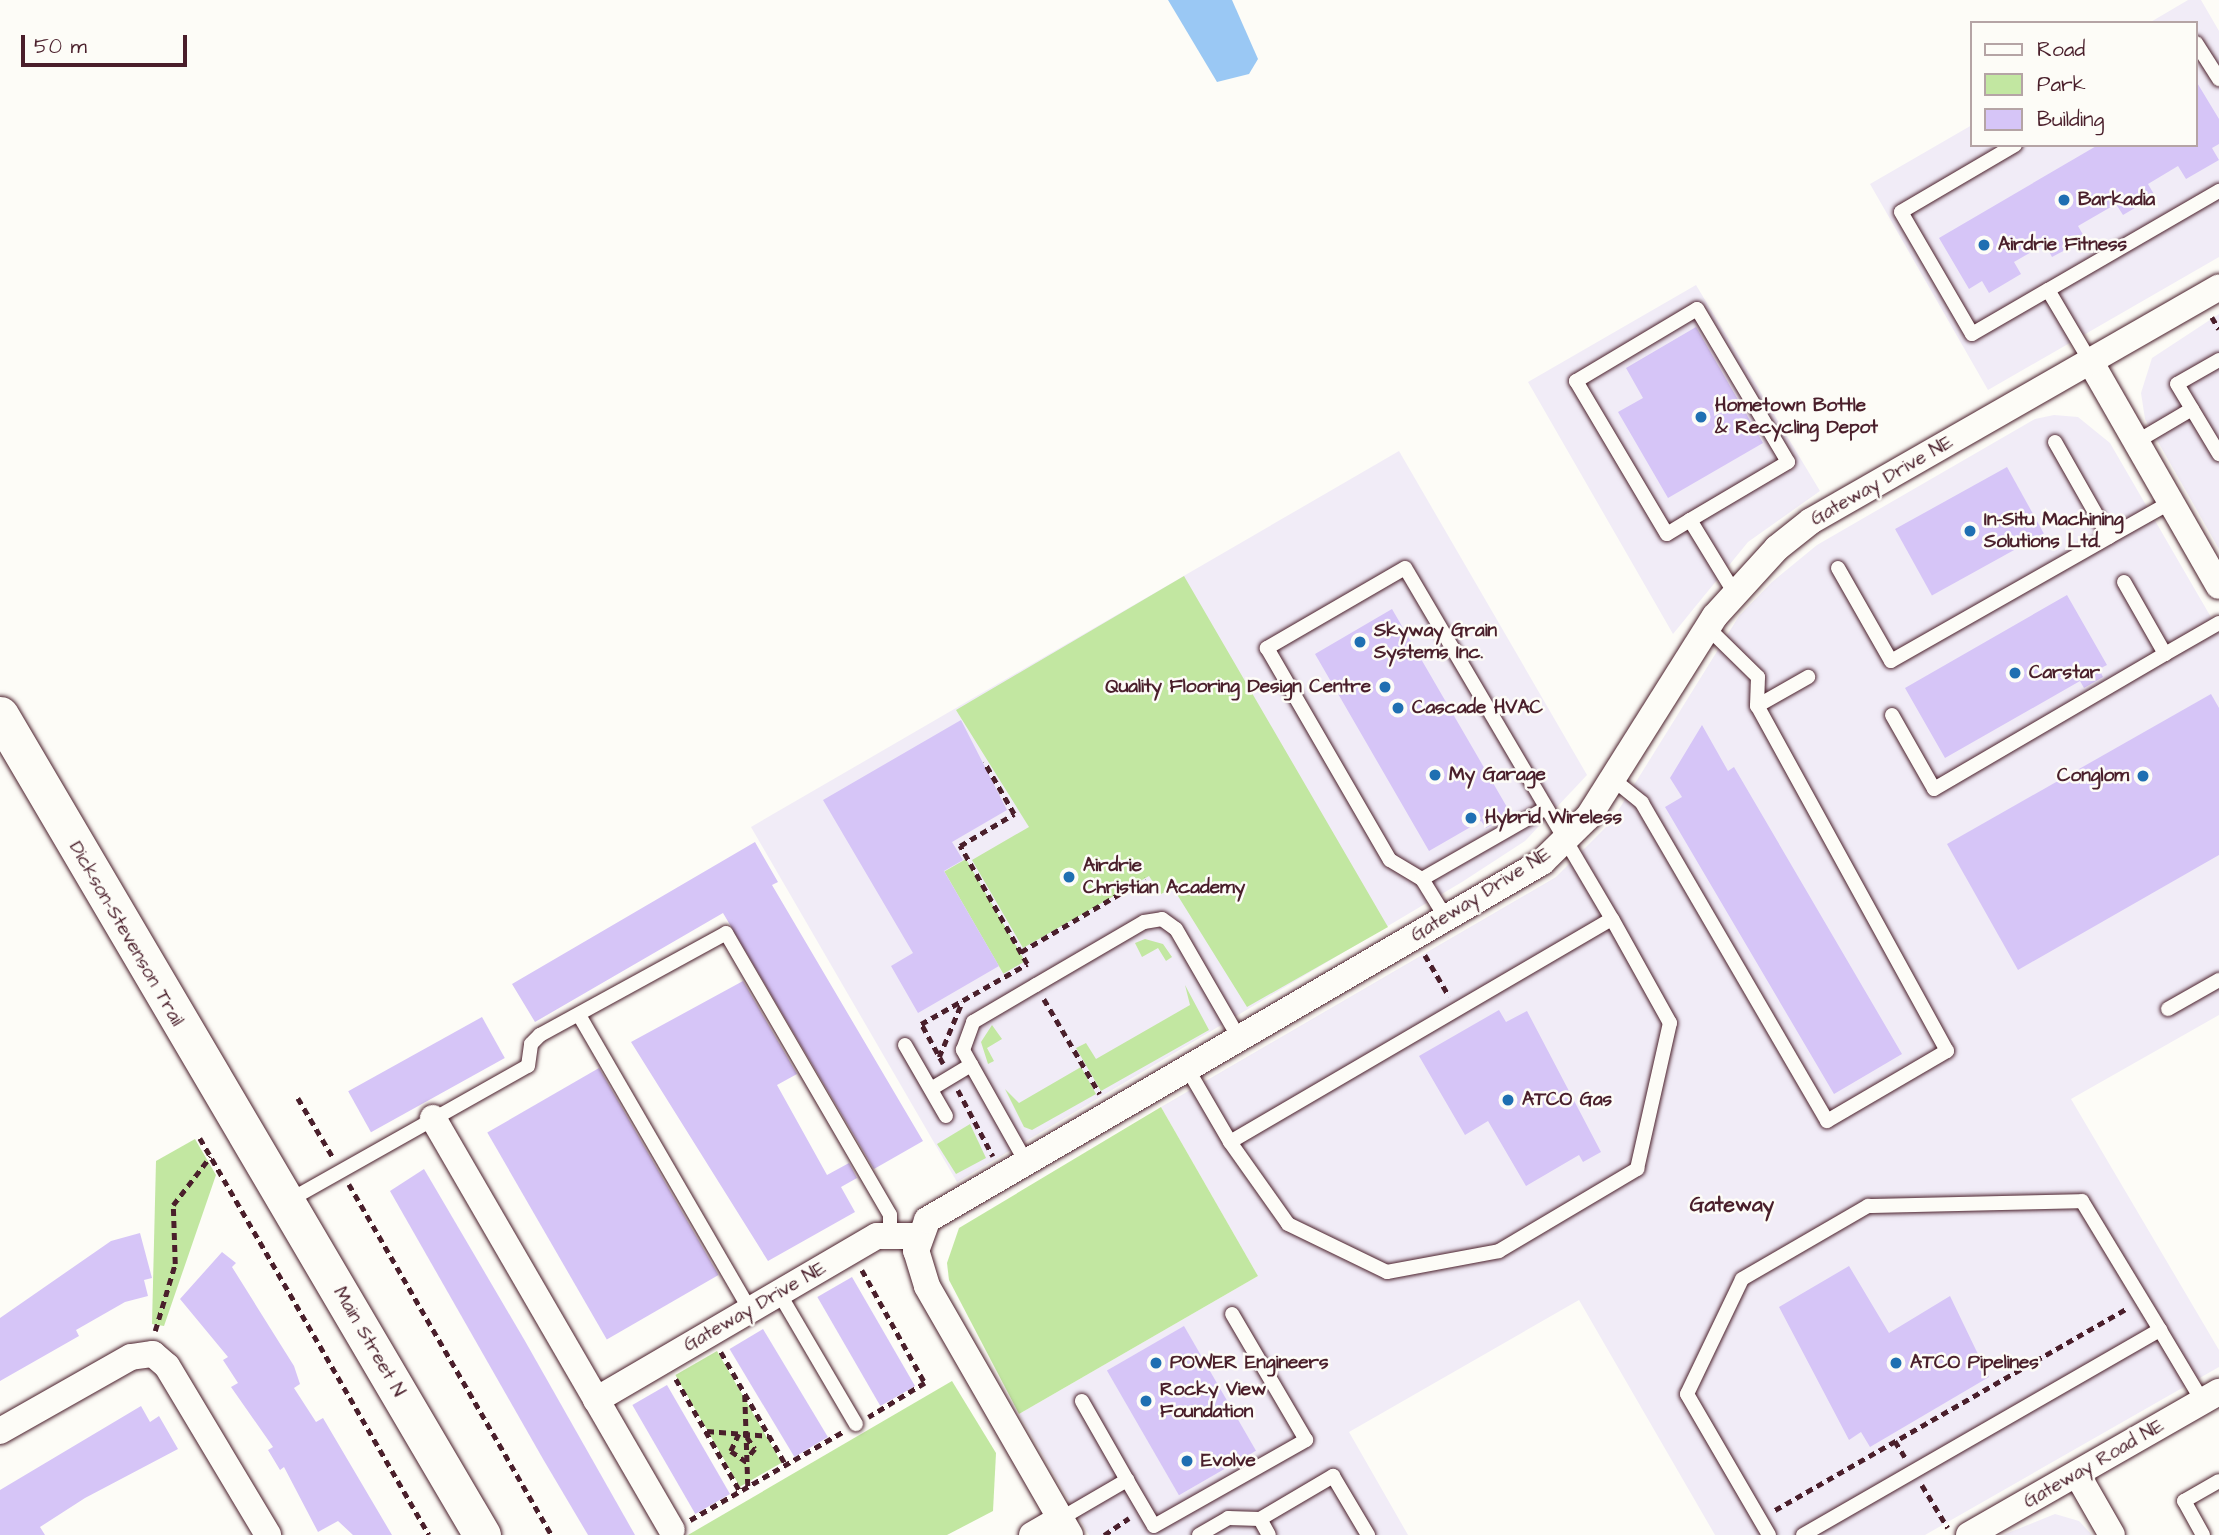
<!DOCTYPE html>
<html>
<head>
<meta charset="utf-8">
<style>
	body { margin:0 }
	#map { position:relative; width:2219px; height:1535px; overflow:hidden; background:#fdfcf7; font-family:"Architects Daughter",sans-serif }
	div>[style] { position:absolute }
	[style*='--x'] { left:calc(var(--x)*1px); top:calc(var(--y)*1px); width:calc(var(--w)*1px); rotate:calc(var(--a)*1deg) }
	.built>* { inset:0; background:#f1ecf7 }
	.green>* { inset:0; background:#c2e7a1; transform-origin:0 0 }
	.water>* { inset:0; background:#9ac8f4 }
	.building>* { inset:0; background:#d6c5f7; transform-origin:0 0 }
	.path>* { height:4.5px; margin-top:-2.25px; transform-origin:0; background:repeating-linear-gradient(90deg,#4a1f2b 0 7px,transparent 0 12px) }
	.roads { filter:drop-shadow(0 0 2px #4a1f2b) drop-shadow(0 0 2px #4a1f2b) }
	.lane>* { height:14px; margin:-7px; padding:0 7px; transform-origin:7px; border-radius:7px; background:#fdfcf7 }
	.street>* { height:26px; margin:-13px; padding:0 13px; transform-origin:13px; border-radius:13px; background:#fdfcf7 }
	.secondary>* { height:37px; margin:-18.5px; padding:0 18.5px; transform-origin:18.5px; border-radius:18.5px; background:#fdfcf7 }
	.dots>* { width:19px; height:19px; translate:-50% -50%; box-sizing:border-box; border:4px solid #fdfcf7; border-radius:50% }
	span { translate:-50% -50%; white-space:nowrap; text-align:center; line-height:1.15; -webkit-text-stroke:5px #fdfcf7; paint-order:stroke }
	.poi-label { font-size:19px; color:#4a1f2b; font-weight:700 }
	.left { translate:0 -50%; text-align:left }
	.right { translate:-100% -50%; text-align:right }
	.street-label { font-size:19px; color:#4a1f2b }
	.neighbourhood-label { font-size:21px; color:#4a1f2b; font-weight:700 }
	.legend { position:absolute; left:1970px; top:21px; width:228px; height:126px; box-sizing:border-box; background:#fdfcf7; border:2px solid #b5a4a5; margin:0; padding:9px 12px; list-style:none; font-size:21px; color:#4a1f2b }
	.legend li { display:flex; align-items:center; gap:14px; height:35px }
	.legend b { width:35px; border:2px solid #b5a4a5 }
	.scale { position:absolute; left:21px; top:35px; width:166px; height:32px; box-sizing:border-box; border:4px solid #4a1f2b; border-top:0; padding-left:9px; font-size:21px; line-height:24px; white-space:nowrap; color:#4a1f2b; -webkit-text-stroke:5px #fdfcf7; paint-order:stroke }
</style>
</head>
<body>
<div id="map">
	<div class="built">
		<div style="clip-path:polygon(2188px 0,2201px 0,2219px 31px,2219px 257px,1988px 390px,1870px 184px,1972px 125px,1972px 145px,2196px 145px,2196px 23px,2149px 23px)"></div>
		<div style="clip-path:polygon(1696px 285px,1820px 491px,1748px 542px,1673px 634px,1528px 382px)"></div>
		<div style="clip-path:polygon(2219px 314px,2219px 549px,2145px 419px,2141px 393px,2152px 358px)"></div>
		<div style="clip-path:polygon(2054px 415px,2078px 417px,2110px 443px,2219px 631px,2219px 1015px,2071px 1099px,2219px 1350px,2219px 1367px,1925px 1535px,1715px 1535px,1579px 1300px,1349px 1432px,1408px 1535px,1089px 1535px,1019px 1414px,1258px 1276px,1161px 1107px,1556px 877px,1611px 822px,1739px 616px,1772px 582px,1817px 545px,2035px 419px)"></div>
		<div style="clip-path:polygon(1399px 451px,1587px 775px,1525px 841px,1462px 882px,957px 1182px,751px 827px)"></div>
		<div style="clip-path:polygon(2055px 1514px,2079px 1521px,2092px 1535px,2003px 1535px)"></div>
	</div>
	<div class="green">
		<div style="clip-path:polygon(1184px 576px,1388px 927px,1247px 1007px,1173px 888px,1161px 894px,1149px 876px,1023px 948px,972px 860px,1029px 827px,956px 710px)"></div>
		<div style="left:966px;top:859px;width:118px;height:25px;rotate:60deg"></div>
		<div style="clip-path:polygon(1145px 939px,1163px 944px,1172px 957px,1166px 961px,1158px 948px,1142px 957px,1135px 943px)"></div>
		<div style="clip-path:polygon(1185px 985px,1209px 1030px,1101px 1091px,1076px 1048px,1086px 1043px,1096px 1059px,1190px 1005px)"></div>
		<div style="clip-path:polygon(992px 1025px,1002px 1039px,987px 1048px,994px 1061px,988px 1064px,981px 1042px)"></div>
		<div style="clip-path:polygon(1081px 1067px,1096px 1094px,1032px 1130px,1024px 1127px,1005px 1089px,1019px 1103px)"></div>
		<div style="clip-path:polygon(1161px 1107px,1258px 1276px,1019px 1414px,949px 1280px,947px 1263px,959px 1228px)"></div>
		<div style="clip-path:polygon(970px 1124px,986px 1158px,956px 1174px,937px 1144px)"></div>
		<div style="clip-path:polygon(195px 1139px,216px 1175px,164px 1326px,152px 1324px,156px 1161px)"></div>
		<div style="left:717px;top:1351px;width:129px;height:48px;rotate:60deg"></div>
		<div style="clip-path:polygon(952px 1381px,996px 1453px,993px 1511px,947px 1535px,688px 1535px)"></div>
	</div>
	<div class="water">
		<div style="clip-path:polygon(1168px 0,1232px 0,1258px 59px,1249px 74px,1217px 82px)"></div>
	</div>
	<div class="building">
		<div style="clip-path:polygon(2196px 81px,2219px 119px,2219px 144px,2212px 148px,2219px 160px,2186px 179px,2178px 166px,2148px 184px,2155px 196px,2123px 215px,2116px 204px,2078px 226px,2085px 238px,2069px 248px,2052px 257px,2045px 244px,2014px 262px,2021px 274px,1989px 293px,1982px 281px,1969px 289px,1939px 238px,2098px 145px,2196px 145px)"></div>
		<div style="clip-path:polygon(1696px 327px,1763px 443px,1668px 498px,1618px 412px,1643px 398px,1626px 368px)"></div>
		<div style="left:2007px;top:467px;width:76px;height:128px;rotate:61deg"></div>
		<div style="clip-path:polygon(2067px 595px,2107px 665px,2099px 669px,2103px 677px,2084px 688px,2080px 681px,1945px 758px,1905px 688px)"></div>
		<div style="clip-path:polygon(1392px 609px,1511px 814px,1486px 828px,1481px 821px,1429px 851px,1315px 654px)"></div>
		<div style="clip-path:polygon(2211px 694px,2219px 708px,2219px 855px,2018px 970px,1947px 844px)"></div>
		<div style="clip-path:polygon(961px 720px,1007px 810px,952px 842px,963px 860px,944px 871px,999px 966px,918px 1013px,891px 966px,913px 953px,823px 800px)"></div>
		<div style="clip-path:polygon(1702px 725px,1728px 771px,1734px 767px,1902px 1054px,1834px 1094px,1665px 807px,1682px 797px,1670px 778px)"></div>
		<div style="clip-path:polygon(755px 842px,778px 882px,772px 885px,923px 1141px,874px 1169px,723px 913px,535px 1022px,512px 984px)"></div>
		<div style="clip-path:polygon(743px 981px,797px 1074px,777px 1085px,827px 1175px,849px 1163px,857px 1178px,841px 1187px,855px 1212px,768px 1261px,631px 1042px)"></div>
		<div style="clip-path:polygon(1499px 1010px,1506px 1022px,1527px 1011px,1601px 1152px,1583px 1162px,1579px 1155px,1526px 1186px,1488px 1121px,1465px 1135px,1419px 1056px)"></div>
		<div style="left:482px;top:1017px;width:47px;height:153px;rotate:61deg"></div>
		<div style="left:599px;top:1068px;width:239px;height:129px;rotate:60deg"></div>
		<div style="clip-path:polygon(424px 1169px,525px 1341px,635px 1535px,588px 1535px,543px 1459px,390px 1191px)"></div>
		<div style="clip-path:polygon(140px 1233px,152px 1278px,144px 1280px,148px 1296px,125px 1302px,76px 1330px,79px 1336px,0 1381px,0 1318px,111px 1241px)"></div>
		<div style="clip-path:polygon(222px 1252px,236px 1263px,232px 1267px,294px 1366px,300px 1384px,294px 1388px,316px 1422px,323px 1418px,392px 1535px,353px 1535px,338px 1521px,318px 1532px,284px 1467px,280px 1470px,268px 1450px,273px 1447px,231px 1387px,238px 1383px,223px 1360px,228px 1357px,180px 1299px)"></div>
		<div style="clip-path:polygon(1849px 1266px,1889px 1333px,1950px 1296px,1989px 1377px,1870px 1447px,1861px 1432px,1849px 1440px,1779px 1307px)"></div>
		<div style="left:852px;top:1277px;width:126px;height:40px;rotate:60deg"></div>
		<div style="left:1184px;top:1326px;width:144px;height:89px;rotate:60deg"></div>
		<div style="left:763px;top:1329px;width:126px;height:39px;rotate:59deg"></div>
		<div style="left:667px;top:1385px;width:126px;height:40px;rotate:60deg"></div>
		<div style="clip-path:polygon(141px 1406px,150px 1422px,159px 1416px,178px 1449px,85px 1498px,40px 1527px,45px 1535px,0 1535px,0 1490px)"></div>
	</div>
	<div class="path">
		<div style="--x:2212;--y:317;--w:14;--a:60"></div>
		<div style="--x:1021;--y:952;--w:144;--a:-30.5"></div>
		<div style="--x:1425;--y:955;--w:48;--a:59.7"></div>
		<div style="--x:1044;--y:999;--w:110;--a:59.5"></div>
		<div style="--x:939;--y:1057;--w:60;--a:-67.3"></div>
		<div style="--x:943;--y:1064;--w:46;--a:-118.8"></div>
		<div style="--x:921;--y:1024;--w:122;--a:-29.5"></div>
		<div style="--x:1027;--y:964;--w:136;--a:-119.6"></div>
		<div style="--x:960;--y:846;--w:63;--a:-30.7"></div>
		<div style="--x:1014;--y:814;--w:60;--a:-120"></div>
		<div style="--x:958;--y:1090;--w:75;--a:62.1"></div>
		<div style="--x:298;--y:1098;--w:71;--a:59.5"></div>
		<div style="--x:200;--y:1138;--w:458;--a:60"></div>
		<div style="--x:349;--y:1184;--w:405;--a:60"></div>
		<div style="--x:862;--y:1270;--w:129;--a:60.9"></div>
		<div style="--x:925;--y:1383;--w:66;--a:148.7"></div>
		<div style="--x:155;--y:1331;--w:70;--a:-73.4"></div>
		<div style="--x:175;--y:1264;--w:59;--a:-91.9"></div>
		<div style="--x:173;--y:1205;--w:61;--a:-52.4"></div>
		<div style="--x:721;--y:1352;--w:130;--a:60.1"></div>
		<div style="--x:676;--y:1379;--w:129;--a:60.3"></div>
		<div style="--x:745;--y:1395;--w:91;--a:88.1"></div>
		<div style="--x:707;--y:1431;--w:62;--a:4.6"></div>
		<div style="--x:739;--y:1434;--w:19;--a:115"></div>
		<div style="--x:731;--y:1451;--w:21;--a:35"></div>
		<div style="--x:747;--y:1437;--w:14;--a:56"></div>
		<div style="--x:755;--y:1449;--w:13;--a:129"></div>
		<div style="--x:1895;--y:1441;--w:19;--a:58"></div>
		<div style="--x:1922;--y:1485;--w:50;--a:58.8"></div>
		<div style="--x:1775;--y:1510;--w:404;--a:-29.8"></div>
		<div style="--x:690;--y:1520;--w:178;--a:-30"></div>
		<div style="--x:1104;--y:1535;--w:30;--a:-34"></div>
	</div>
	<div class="roads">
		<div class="lane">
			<div style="--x:2196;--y:43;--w:43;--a:57.4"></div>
			<div style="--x:2015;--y:145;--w:132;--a:149.6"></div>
			<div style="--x:1901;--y:212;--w:141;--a:59.8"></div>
			<div style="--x:1972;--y:334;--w:88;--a:-30.1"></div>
			<div style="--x:2219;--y:360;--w:48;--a:150.3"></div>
			<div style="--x:2177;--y:384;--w:82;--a:59"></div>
			<div style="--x:2090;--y:361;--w:82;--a:-120.6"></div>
			<div style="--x:2048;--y:290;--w:198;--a:-30.1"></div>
			<div style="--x:2055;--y:442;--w:109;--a:60.4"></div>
			<div style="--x:2109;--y:537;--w:71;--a:-29.4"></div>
			<div style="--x:2136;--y:442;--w:65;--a:-30.5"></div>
			<div style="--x:1690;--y:520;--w:114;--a:-30.6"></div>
			<div style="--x:1788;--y:462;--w:178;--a:-120.7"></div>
			<div style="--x:1697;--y:309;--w:141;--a:149.2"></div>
			<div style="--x:1576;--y:381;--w:178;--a:59.3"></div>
			<div style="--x:1667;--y:534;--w:27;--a:-31"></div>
			<div style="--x:1690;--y:520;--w:84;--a:58.6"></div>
			<div style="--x:1838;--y:568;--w:107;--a:60.3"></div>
			<div style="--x:1891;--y:661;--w:251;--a:-29.6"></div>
			<div style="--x:2124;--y:582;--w:83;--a:60.3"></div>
			<div style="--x:2165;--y:654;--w:62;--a:-29.9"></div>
			<div style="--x:1708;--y:628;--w:70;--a:44.4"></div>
			<div style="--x:1758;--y:677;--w:29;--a:92"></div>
			<div style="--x:1892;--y:715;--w:85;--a:60.4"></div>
			<div style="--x:1934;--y:789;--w:268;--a:-30.3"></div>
			<div style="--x:1614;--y:780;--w:36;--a:39"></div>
			<div style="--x:1642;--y:803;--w:368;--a:59.8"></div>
			<div style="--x:1827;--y:1121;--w:139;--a:-30.3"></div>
			<div style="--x:1947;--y:1051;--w:394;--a:-118.8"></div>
			<div style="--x:1757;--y:706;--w:59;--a:-29.6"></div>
			<div style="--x:1422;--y:879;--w:143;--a:-29.8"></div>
			<div style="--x:2168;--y:1009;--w:59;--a:-29.6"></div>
			<div style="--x:579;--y:1015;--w:341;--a:59.9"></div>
			<div style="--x:905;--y:1045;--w:82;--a:60"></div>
			<div style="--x:1187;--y:1068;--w:86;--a:59.8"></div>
			<div style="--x:1230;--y:1142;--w:442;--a:-30.3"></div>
			<div style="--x:1612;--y:919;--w:407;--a:-120.5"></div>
			<div style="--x:1405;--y:568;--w:160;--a:149.9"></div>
			<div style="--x:1267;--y:648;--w:245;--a:59.9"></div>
			<div style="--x:1390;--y:860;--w:37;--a:31"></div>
			<div style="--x:1422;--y:879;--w:46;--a:58.4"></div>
			<div style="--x:931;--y:1089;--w:47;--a:-31"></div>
			<div style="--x:1230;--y:1142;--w:100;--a:54.7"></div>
			<div style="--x:1288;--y:1224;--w:110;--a:25.9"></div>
			<div style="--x:1387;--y:1272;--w:114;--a:-10.6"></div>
			<div style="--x:1499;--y:1251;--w:161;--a:-30.7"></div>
			<div style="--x:1637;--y:1169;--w:150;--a:-77.3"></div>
			<div style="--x:1670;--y:1023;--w:119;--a:-119.1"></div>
			<div style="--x:1026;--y:1162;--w:129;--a:-119.4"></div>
			<div style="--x:963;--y:1050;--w:30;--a:-70"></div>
			<div style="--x:973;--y:1022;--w:73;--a:-30.4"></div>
			<div style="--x:1036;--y:985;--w:125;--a:-30.3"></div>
			<div style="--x:1144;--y:922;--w:18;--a:-9"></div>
			<div style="--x:1162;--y:919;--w:17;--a:36"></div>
			<div style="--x:1176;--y:929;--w:126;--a:60"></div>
			<div style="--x:288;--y:1201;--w:275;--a:-29.4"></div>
			<div style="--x:528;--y:1066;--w:22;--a:-82"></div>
			<div style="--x:531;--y:1044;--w:13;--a:-45"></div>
			<div style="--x:540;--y:1035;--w:212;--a:-28.7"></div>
			<div style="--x:726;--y:933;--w:326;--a:59.8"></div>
			<div style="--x:890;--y:1215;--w:21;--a:90"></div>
			<div style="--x:779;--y:1293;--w:152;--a:59.6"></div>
			<div style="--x:1127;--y:1480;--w:53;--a:59.6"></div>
			<div style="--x:1154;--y:1526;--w:175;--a:-29.5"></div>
			<div style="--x:1306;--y:1440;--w:146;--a:-120.4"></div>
			<div style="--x:1060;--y:1519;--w:78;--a:-30.2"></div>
			<div style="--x:1127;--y:1480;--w:91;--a:-119.7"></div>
			<div style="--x:1260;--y:1519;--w:18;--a:61"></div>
			<div style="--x:1199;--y:1535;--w:34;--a:-30"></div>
			<div style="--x:1228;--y:1518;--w:32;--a:2"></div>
			<div style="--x:1260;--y:1519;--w:85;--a:-30.5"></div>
			<div style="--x:1333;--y:1476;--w:69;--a:59.3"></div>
			<div style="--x:1769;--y:1535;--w:163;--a:-120.2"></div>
			<div style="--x:1687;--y:1394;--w:127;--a:-64.4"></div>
			<div style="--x:1742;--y:1279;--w:146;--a:-30.1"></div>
			<div style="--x:1868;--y:1206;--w:214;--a:-1.3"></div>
			<div style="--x:2082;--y:1201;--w:151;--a:58.8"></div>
			<div style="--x:1803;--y:1535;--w:412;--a:-29.9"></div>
			<div style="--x:2160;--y:1330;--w:84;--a:59.2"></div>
			<div style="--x:2203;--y:1535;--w:39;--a:-119"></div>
			<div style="--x:2184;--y:1501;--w:40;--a:-29.7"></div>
		</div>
		<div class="street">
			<div style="--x:2090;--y:361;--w:259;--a:60.2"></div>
			<div style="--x:433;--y:1118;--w:476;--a:59.9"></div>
			<div style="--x:596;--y:1400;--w:325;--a:-30.3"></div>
			<div style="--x:877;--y:1236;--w:42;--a:0"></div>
			<div style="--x:0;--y:1431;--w:150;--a:-29.5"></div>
			<div style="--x:131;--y:1357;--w:22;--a:-8"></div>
			<div style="--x:153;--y:1354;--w:18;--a:41"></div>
			<div style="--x:167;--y:1366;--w:197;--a:59.1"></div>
			<div style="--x:2077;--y:1474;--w:70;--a:60.2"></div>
			<div style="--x:1032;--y:1535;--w:32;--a:-30"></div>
			<div style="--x:1070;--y:1535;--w:287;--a:-119.9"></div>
			<div style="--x:927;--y:1286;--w:37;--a:-107"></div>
			<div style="--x:916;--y:1251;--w:33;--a:-70"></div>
			<div style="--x:927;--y:1220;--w:712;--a:-30.2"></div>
			<div style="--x:1542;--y:862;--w:66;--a:-44.4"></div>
			<div style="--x:1589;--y:816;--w:236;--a:-57.8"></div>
			<div style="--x:1715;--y:616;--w:92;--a:-47.6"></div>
			<div style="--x:1777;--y:548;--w:43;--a:-38.5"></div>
			<div style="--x:1811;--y:521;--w:470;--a:-29.8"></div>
			<div style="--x:1969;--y:1535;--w:288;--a:-29.8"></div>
		</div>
		<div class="secondary">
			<div style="--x:0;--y:715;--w:951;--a:59.55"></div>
		</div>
	</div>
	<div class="dots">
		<div style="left:2064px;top:200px;background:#1f6fb2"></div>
		<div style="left:1984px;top:245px;background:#1f6fb2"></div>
		<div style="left:1701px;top:417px;background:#1f6fb2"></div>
		<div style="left:1970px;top:531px;background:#1f6fb2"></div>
		<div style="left:1360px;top:642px;background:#1f6fb2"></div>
		<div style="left:2015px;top:673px;background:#1f6fb2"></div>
		<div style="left:1385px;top:687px;background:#1f6fb2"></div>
		<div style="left:1398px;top:708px;background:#1f6fb2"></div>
		<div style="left:1435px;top:775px;background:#1f6fb2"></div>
		<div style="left:2143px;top:776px;background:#1f6fb2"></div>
		<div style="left:1471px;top:818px;background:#1f6fb2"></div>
		<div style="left:1069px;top:877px;background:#1f6fb2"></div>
		<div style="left:1508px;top:1100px;background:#1f6fb2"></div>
		<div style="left:1156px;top:1363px;background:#1f6fb2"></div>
		<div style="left:1896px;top:1363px;background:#1f6fb2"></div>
		<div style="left:1146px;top:1401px;background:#1f6fb2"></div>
		<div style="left:1187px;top:1461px;background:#1f6fb2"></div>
	</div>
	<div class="poi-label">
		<span class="left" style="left:2078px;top:200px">Barkadia</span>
		<span class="left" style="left:1998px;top:245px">Airdrie Fitness</span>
		<span class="left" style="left:1715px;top:417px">Hometown Bottle<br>&amp; Recycling Depot</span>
		<span class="left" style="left:1984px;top:531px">In-Situ Machining<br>Solutions Ltd.</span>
		<span class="left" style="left:1374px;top:642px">Skyway Grain<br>Systems Inc.</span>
		<span class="left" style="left:2029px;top:673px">Carstar</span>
		<span class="right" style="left:1371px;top:687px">Quality Flooring Design Centre</span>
		<span class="left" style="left:1412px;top:708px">Cascade HVAC</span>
		<span class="left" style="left:1449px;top:775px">My Garage</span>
		<span class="right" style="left:2129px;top:776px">Conglom</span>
		<span class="left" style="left:1485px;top:818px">Hybrid Wireless</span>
		<span class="left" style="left:1083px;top:877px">Airdrie<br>Christian Academy</span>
		<span class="left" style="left:1522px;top:1100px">ATCO Gas</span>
		<span class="left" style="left:1170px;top:1363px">POWER Engineers</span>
		<span class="left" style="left:1910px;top:1363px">ATCO Pipelines</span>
		<span class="left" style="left:1160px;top:1401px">Rocky View<br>Foundation</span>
		<span class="left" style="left:1201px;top:1461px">Evolve</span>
	</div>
	<div class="street-label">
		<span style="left:1882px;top:481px;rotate:-30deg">Gateway Drive NE</span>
		<span style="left:1481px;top:895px;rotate:-32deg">Gateway Drive NE</span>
		<span style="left:126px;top:934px;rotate:60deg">Dickson-Stevenson Trail</span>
		<span style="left:755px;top:1307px;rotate:-30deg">Gateway Drive NE</span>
		<span style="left:369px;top:1342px;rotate:60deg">Main Street N</span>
		<span style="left:2094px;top:1464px;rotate:-30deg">Gateway Road NE</span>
	</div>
	<div class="neighbourhood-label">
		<span style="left:1732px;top:1205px">Gateway</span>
	</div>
	<ul class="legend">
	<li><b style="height:9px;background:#fdfcf7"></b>Road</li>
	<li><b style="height:19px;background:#c2e7a1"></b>Park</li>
	<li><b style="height:19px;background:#d6c5f7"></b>Building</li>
	</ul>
	<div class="scale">50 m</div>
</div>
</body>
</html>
